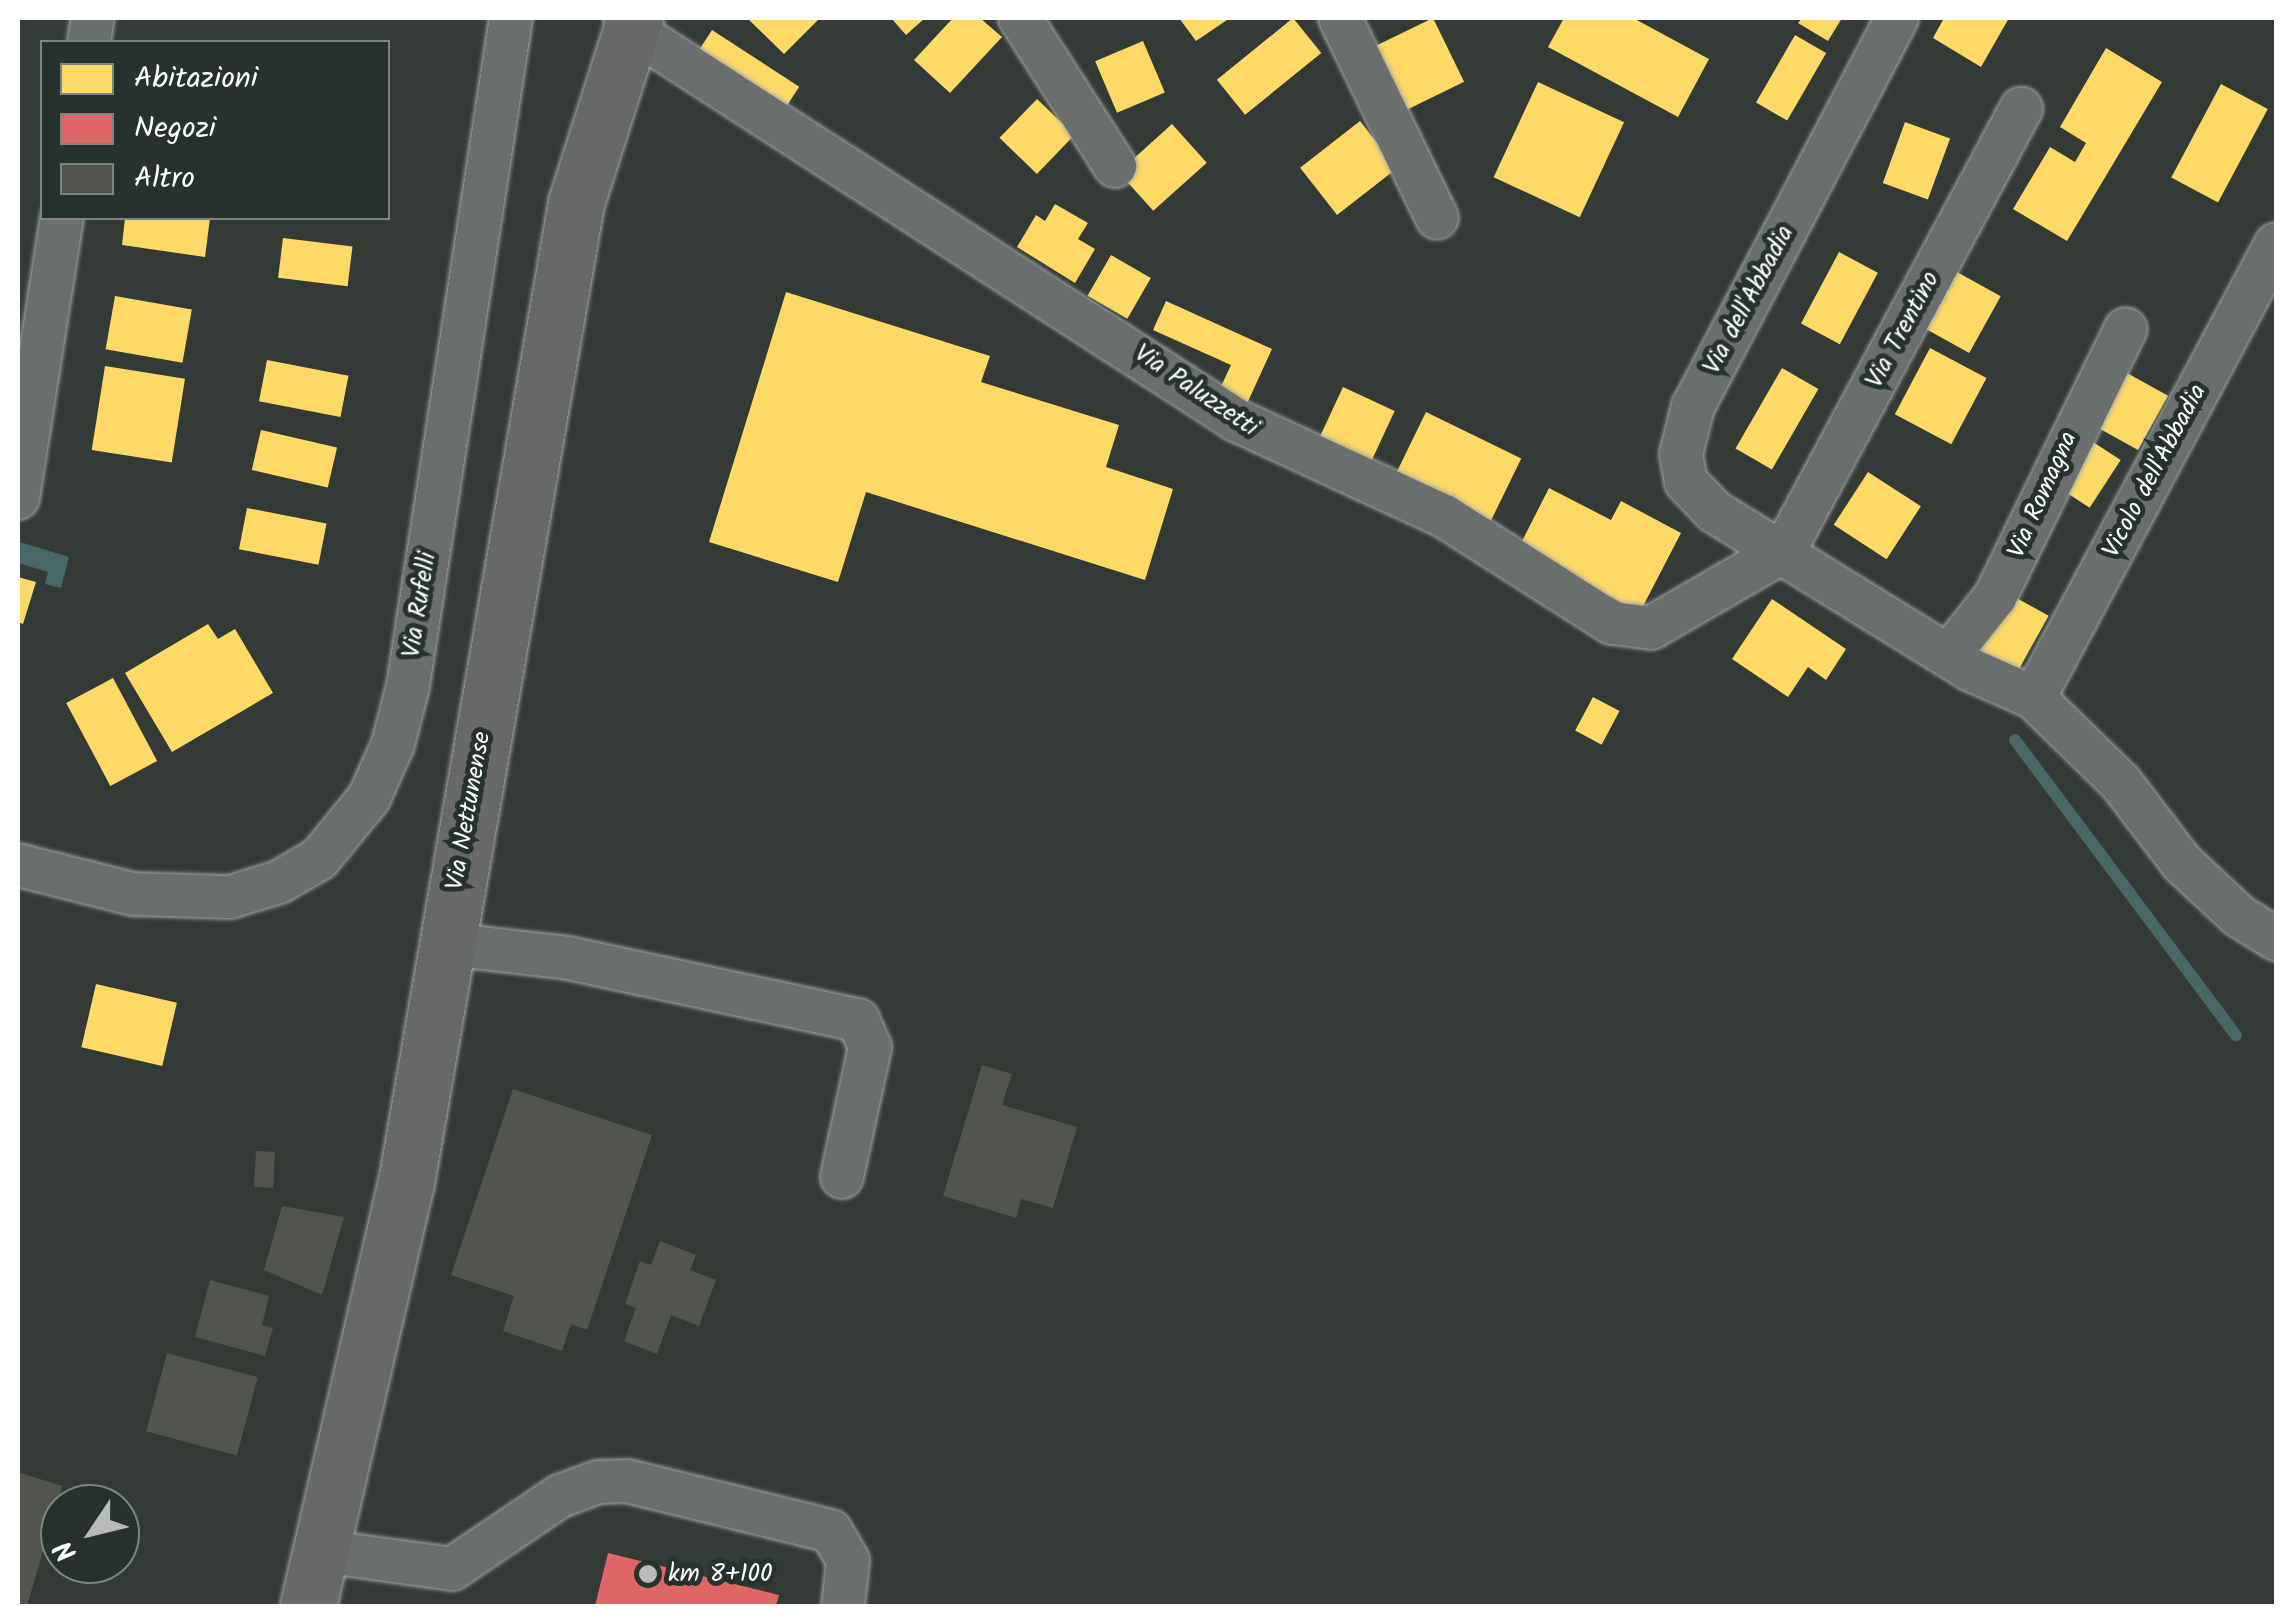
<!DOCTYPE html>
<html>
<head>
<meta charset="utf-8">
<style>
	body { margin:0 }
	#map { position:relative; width:2294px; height:1624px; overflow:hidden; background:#343a35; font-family:Kalam,sans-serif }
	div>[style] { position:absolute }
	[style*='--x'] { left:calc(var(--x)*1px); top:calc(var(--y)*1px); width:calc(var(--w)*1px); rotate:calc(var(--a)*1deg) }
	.water>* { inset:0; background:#476868 }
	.homes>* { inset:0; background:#ffd966; transform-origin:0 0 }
	.shops>* { inset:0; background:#e06666 }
	.stream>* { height:12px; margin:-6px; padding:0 6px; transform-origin:6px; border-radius:6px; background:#476868 }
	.building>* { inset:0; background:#52544e; transform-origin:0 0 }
	.roads { filter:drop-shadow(0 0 2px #a4a6a4) drop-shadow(0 0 2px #a4a6a4) }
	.minor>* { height:42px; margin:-21px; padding:0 21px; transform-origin:21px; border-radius:21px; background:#6b6f6d }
	.major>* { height:55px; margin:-27.5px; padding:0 27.5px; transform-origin:27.5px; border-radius:27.5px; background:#686a67 }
	.dots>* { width:28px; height:28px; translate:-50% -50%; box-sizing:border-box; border:5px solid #26332d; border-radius:50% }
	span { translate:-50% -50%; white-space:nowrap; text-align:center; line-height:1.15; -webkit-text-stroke:10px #26332d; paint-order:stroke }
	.street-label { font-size:25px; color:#fff }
	.poi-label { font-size:25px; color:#fff }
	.left { translate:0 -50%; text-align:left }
	.frame { position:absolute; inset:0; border:20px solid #fff; pointer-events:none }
	.legend { position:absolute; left:40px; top:40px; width:350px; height:180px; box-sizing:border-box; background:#26332d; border:2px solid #7d8581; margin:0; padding:12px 18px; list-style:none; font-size:30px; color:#fff }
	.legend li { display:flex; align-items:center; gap:20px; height:50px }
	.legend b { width:50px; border:2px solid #7d8581 }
	.north { position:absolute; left:40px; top:1484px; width:100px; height:100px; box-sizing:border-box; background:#26332d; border:2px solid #7d8581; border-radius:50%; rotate:235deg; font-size:28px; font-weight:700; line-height:40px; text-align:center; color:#fff }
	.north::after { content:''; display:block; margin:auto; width:35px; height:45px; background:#b8bab8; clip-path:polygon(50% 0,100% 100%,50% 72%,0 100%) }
</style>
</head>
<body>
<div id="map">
	<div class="water">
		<div style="clip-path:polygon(20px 542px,69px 557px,61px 588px,45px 584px,48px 572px,18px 563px)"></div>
	</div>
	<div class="homes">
		<div style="clip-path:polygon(747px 18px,820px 18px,784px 54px)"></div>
		<div style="clip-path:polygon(891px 18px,925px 18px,906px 35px)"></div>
		<div style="clip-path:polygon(953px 18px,980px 18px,1002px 37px,950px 93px,914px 60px)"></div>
		<div style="clip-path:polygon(1179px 18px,1230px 18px,1196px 41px)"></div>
		<div style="left:1293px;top:18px;width:45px;height:98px;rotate:51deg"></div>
		<div style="left:1433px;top:18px;width:71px;height:71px;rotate:64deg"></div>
		<div style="clip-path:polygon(1564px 18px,1633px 18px,1709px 59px,1678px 117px,1548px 47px)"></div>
		<div style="clip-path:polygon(1802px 18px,1842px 18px,1828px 41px,1798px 23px)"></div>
		<div style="clip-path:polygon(1944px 18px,2009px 18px,1981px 67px,1933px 38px)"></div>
		<div style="left:712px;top:30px;width:104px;height:31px;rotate:33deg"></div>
		<div style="left:1795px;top:35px;width:36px;height:78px;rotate:30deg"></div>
		<div style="left:1143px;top:41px;width:56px;height:52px;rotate:67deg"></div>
		<div style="clip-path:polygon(2106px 48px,2162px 82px,2067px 241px,2013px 209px,2050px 147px,2075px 162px,2086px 143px,2060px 127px)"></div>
		<div style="left:1538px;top:82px;width:95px;height:105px;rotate:25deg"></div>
		<div style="left:2221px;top:84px;width:53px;height:106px;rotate:28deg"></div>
		<div style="left:1037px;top:99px;width:52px;height:54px;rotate:44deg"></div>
		<div style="left:1360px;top:121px;width:60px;height:76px;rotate:52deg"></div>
		<div style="left:1905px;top:122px;width:48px;height:65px;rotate:20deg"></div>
		<div style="left:1172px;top:124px;width:52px;height:72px;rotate:48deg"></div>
		<div style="clip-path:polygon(1055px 204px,1088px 223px,1078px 239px,1095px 249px,1075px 283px,1017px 247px,1036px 215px,1045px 221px)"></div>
		<div style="clip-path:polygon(125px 218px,210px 218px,205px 257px,122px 245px)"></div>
		<div style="left:283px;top:238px;width:70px;height:40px;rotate:7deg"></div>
		<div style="left:1839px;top:252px;width:44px;height:81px;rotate:28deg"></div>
		<div style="left:1111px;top:255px;width:46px;height:47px;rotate:30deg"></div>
		<div style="left:1957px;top:272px;width:50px;height:65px;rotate:29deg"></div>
		<div style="clip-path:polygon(786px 292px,990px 356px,981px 382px,1119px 425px,1106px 467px,1173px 489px,1145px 580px,866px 492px,838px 582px,709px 542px)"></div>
		<div style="left:115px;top:296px;width:78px;height:54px;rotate:10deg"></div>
		<div style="clip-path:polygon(1166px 301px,1272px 349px,1245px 408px,1217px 395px,1231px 365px,1153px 330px)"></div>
		<div style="left:1930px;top:348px;width:64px;height:75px;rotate:28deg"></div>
		<div style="left:267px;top:360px;width:83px;height:42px;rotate:11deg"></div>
		<div style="left:105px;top:366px;width:81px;height:85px;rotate:9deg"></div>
		<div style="left:1782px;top:368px;width:42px;height:93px;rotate:30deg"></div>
		<div style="left:2127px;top:373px;width:47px;height:62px;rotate:29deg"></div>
		<div style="left:1343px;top:387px;width:57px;height:60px;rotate:25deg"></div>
		<div style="left:1426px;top:412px;width:106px;height:69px;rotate:26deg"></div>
		<div style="left:261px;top:430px;width:78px;height:41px;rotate:13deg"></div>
		<div style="left:2093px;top:442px;width:33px;height:57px;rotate:33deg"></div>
		<div style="left:1868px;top:472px;width:63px;height:63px;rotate:33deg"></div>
		<div style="clip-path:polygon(1549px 488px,1611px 520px,1621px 501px,1681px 533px,1640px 612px,1518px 549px)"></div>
		<div style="left:247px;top:508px;width:81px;height:42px;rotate:11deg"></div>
		<div style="clip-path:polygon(18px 577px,36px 582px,23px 624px,18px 622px)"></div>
		<div style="left:2004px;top:591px;width:51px;height:70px;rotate:29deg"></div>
		<div style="clip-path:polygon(1772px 599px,1846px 649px,1826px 680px,1808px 667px,1788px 697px,1732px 659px)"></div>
		<div style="clip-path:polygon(208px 624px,218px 639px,235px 629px,273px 693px,172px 752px,125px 673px)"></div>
		<div style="left:113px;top:678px;width:94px;height:53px;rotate:62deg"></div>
		<div style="left:1593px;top:697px;width:30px;height:38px;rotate:28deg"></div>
		<div style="left:96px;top:984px;width:83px;height:65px;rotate:13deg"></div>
	</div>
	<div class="shops">
		<div style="clip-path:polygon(608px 1553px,779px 1595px,776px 1606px,595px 1606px)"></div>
	</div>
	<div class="stream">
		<div style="--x:2015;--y:740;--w:369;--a:53.2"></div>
	</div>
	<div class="building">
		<div style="clip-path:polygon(982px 1065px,1012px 1074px,1002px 1105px,1077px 1127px,1053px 1208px,1021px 1199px,1016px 1218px,943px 1196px)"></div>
		<div style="clip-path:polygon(513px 1089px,652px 1135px,587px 1330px,571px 1324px,562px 1351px,503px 1331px,514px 1296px,451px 1275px)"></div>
		<div style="left:256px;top:1151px;width:19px;height:36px;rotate:3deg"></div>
		<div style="clip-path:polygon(282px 1206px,344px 1217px,322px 1295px,264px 1270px)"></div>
		<div style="clip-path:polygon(660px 1241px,696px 1255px,690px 1270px,716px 1280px,699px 1326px,671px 1315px,657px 1354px,624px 1341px,636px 1308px,625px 1304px,640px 1261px,651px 1265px)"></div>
		<div style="clip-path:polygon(210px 1280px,269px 1296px,262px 1325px,273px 1328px,265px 1356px,195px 1337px)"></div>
		<div style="left:167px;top:1353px;width:94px;height:81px;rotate:15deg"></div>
		<div style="clip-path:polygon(18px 1472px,62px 1486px,27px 1606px,18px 1606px)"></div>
	</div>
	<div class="roads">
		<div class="minor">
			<div style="--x:625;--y:18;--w:11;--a:68"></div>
			<div style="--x:629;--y:28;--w:723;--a:32.85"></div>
			<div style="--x:1236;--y:420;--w:229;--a:24.8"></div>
			<div style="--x:1444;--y:516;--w:199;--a:32.5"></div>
			<div style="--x:1612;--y:623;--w:39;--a:7"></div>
			<div style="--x:1651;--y:628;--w:154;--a:-30.1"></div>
			<div style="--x:1020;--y:18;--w:176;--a:57.3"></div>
			<div style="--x:1340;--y:18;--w:222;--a:64.1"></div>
			<div style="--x:1897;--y:18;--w:438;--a:117.7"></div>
			<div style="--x:1693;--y:406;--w:49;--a:104"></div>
			<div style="--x:1681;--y:454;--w:28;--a:80"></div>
			<div style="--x:1686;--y:482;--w:42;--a:46"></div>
			<div style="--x:1715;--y:512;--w:299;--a:31.7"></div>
			<div style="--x:1969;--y:669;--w:71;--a:24"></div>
			<div style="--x:2034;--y:698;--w:122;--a:44.3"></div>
			<div style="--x:2121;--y:783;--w:101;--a:52.7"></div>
			<div style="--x:2182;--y:863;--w:78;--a:42.9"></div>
			<div style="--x:2239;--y:916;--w:44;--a:31.9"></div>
			<div style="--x:89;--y:42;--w:24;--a:-81"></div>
			<div style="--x:18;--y:498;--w:283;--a:-81.1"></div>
			<div style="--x:1784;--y:551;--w:502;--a:-61.8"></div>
			<div style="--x:1949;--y:655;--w:74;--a:-51.6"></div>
			<div style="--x:1995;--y:597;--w:298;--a:-64"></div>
			<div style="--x:2034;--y:698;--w:514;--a:-61.94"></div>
			<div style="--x:18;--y:865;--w:119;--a:14.2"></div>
			<div style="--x:133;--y:894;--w:97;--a:1.8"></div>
			<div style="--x:230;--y:897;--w:51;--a:-17"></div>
			<div style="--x:279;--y:882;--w:46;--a:-29.9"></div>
			<div style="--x:319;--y:859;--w:79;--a:-50.7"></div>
			<div style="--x:369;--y:798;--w:59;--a:-66"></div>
			<div style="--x:393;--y:744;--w:60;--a:-75.5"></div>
			<div style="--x:408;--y:686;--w:676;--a:-81.23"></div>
			<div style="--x:446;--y:944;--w:123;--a:6.5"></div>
			<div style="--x:568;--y:958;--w:297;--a:12.1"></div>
			<div style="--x:858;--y:1020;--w:30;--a:66"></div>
			<div style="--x:870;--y:1047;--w:133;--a:102.2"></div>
			<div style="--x:321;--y:1551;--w:132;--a:7.8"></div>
			<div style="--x:452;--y:1569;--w:130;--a:-34.1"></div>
			<div style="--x:560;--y:1496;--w:40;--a:-20.2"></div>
			<div style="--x:598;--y:1482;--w:29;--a:-2"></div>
			<div style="--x:627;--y:1481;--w:210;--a:13.8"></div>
			<div style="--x:831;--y:1531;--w:34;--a:60"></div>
			<div style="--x:848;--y:1561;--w:45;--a:96.3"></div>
		</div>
		<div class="major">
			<div style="--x:308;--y:1606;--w:434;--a:-77"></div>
			<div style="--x:406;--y:1183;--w:995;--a:-80.16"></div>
			<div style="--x:576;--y:203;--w:194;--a:-72.3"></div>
		</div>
	</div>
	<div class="dots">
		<div style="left:648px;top:1574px;background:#b8bab8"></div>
	</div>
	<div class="street-label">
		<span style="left:1749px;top:300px;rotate:-62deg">Via dell'Abbadia</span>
		<span style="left:1903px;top:330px;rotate:-62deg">Via Trentino</span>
		<span style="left:1196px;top:391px;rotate:34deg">Via Paluzzetti</span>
		<span style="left:2155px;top:471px;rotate:-62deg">Vicolo dell'Abbadia</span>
		<span style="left:2043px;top:495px;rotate:-66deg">Via Romagna</span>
		<span style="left:420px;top:605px;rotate:-81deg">Via Rufelli</span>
		<span style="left:469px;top:811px;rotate:-80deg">Via Nettunense</span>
	</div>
	<div class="poi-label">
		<span class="left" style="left:668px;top:1574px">km 8+100</span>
	</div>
	<div class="frame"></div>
	<ul class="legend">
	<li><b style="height:28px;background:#ffd966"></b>Abitazioni</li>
	<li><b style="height:28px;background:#e06666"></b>Negozi</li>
	<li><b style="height:28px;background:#52544e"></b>Altro</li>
	</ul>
	<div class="north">N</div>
</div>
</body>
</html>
